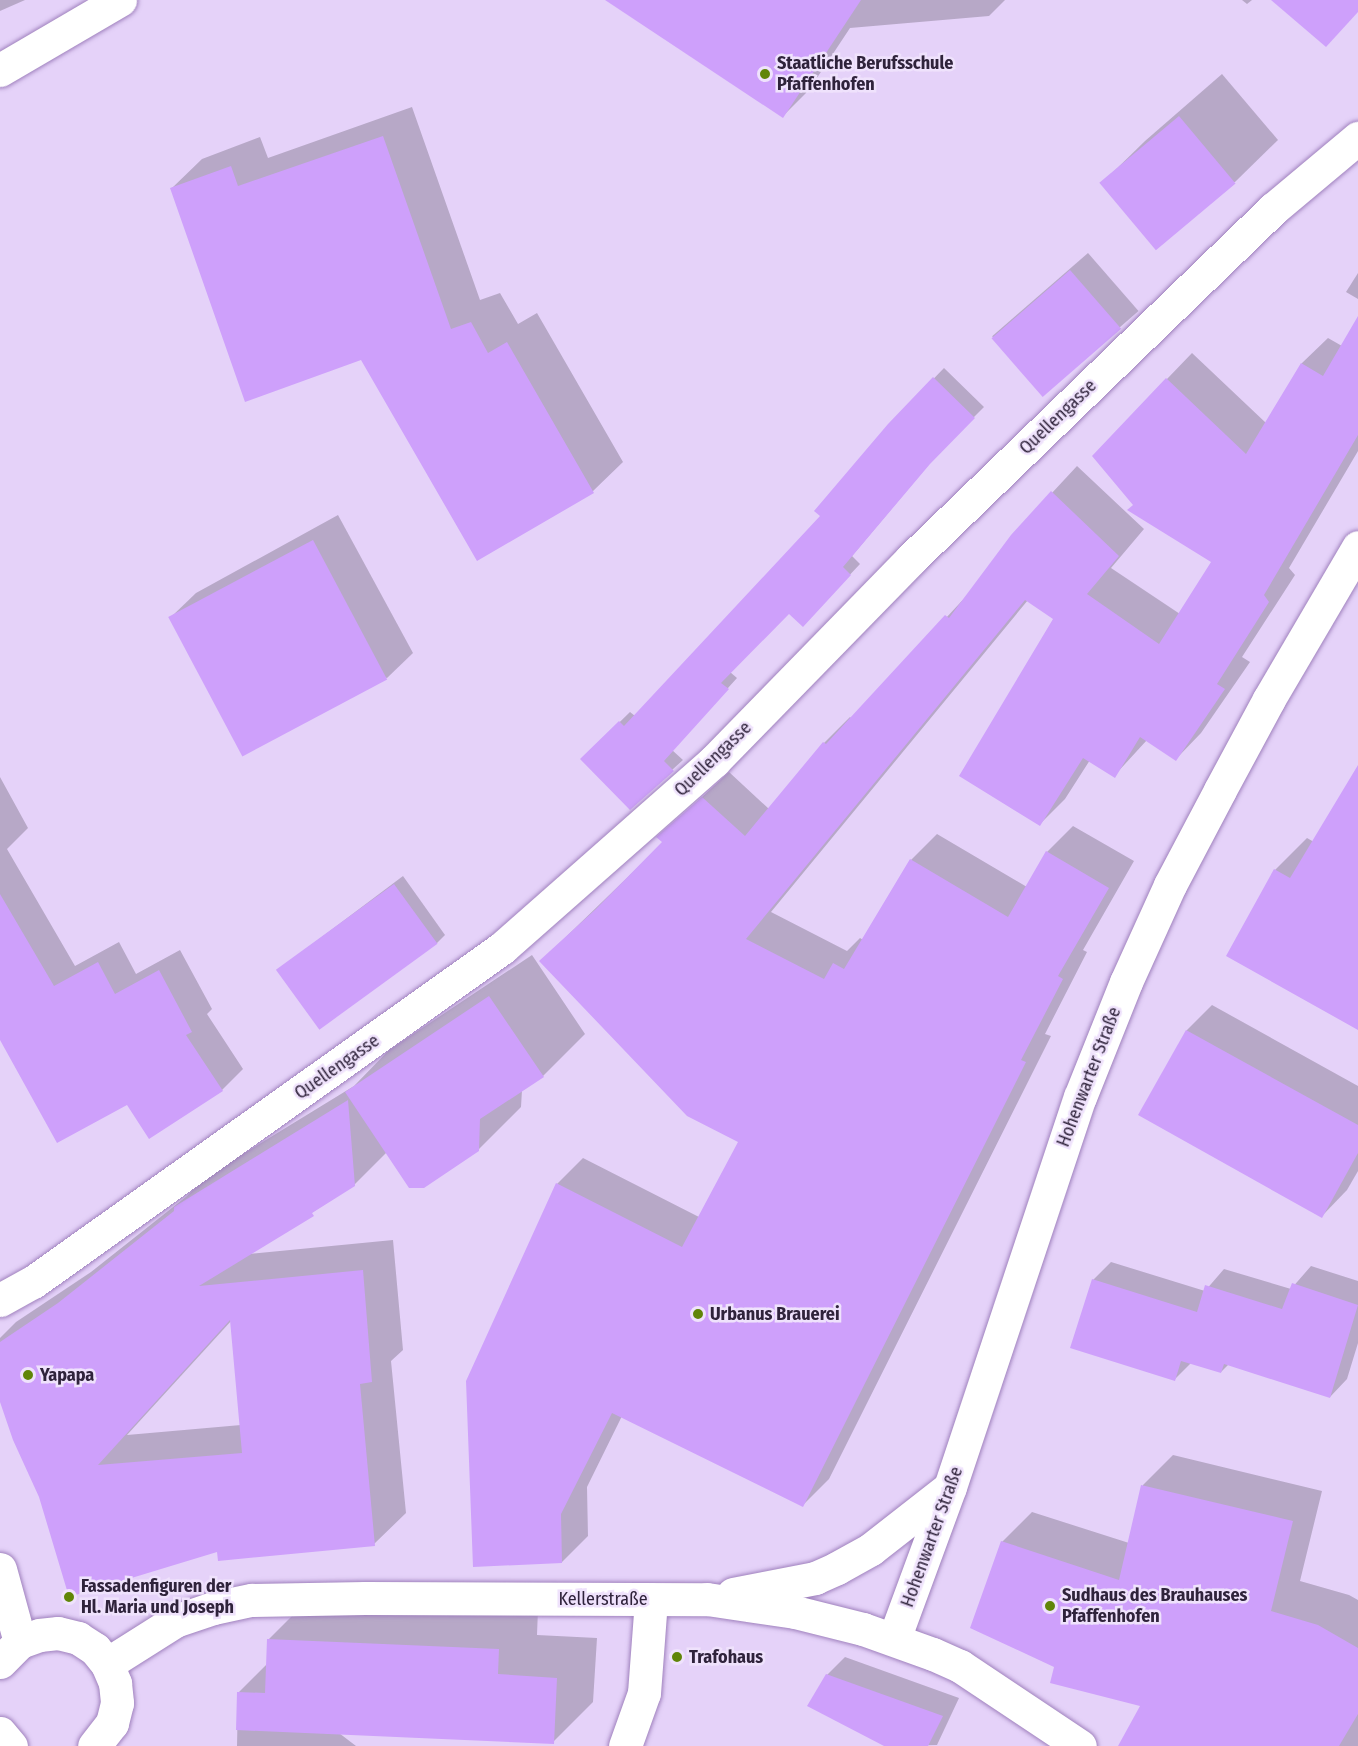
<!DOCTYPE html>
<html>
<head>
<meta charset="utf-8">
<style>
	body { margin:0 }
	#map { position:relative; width:1358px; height:1746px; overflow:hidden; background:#e5d2f9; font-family:"Fira Sans Condensed",sans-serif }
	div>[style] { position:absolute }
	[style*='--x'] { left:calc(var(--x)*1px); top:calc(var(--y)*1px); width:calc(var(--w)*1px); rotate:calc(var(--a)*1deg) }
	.shadow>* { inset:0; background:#0003; transform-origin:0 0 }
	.building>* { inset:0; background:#cea0fb; transform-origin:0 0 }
	.roads { filter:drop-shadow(0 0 2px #9f81bd) drop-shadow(0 0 2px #9f81bd) }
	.street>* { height:33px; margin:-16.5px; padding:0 16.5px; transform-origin:16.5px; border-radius:16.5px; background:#fff }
	.secondary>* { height:33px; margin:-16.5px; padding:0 16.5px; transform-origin:16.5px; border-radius:16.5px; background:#fff }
	.dots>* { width:16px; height:16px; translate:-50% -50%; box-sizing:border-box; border:3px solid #efe2fc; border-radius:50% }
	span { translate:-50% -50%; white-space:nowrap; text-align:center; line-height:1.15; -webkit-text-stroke:5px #efe2fc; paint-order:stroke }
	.poi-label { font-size:18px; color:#2f233b; font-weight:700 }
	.left { translate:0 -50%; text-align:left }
	.street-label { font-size:18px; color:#2f233b }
</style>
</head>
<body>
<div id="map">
	<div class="shadow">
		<div style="clip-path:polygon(0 0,25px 0,0 11px)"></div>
		<div style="clip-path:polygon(652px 0,1005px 0,989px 16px,850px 28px,809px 90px,783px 116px)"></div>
		<div style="clip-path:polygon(1242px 0,1252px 0,1247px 4px)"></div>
		<div style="clip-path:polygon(1222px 74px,1278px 140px,1235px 182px,1102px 183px,1145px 141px)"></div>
		<div style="clip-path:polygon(412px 107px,480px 300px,500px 293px,518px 324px,537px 313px,623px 462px,593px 491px,477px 559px,362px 358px,172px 188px,202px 159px,260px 137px,268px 158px)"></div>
		<div style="left:1088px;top:253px;width:77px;height:127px;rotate:49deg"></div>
		<div style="clip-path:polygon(1358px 273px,1358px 299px,1346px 292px)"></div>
		<div style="clip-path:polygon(1358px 319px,1358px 451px,1289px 568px,1295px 575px,1242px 657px,1250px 662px,1201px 733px,1176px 759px,1147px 740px,1114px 776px,1090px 760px,1065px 799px,1039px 825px,1054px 619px,1028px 600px,771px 912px,847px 951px,860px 938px,863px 940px,911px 860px,937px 834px,1027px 887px,1047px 852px,1073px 826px,1134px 861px,1083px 950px,1087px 952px,1045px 1034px,1051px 1036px,829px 1479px,803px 1505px,622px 1416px,587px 1487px,588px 1536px,562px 1562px,474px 1565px,557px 1184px,583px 1158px,699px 1217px,740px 1141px,541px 961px,664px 842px,659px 837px,729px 772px,769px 809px,824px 743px,850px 717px,852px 719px,972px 590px,1012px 536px,1077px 466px,1144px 529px,1111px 568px,1180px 614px,1213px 562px,1135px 505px,1167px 379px,1192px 353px,1266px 423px,1302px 363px,1328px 338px,1342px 346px)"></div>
		<div style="clip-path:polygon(944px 368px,984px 407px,940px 451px,852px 556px,860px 564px,813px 614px,789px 612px,730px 672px,737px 678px,672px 750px,683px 760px,630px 808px,582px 759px,630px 712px,635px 716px,822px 515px,889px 425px)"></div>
		<div style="clip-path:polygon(338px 515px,413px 653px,387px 678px,170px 618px,196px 593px)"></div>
		<div style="clip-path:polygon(1358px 768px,1358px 1029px,1275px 870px,1307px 838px,1314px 842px)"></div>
		<div style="clip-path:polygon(0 777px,28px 828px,7px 849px,75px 966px,119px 942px,136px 974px,180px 950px,212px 1009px,207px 1014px,243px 1069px,222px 1090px,128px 1103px,0 1036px)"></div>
		<div style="clip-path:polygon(403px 876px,445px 935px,437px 943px,278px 970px)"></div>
		<div style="clip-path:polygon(evenodd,532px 955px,585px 1034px,543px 1076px,522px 1090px,521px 1107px,478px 1150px,387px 1152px,354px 1185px,249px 1254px,393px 1240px,403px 1350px,391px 1361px,406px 1513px,374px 1544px,218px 1550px,41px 1496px,0 1398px,0 1338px,16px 1322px,91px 1272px,187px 1196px,207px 1176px,354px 1086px,389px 1050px,532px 955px,232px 1320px,241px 1425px,127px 1435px,232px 1320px)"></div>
		<div style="clip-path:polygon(1212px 1005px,1358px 1086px,1358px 1171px,1347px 1190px,1322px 1216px,1140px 1115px,1187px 1030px)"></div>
		<div style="clip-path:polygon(1111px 1262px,1205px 1291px,1224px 1269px,1291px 1289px,1311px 1266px,1358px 1281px,1358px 1343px,1347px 1379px,1330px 1397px,1229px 1364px,1221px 1372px,1191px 1363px,1175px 1379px,1093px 1280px)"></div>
		<div style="clip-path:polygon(1173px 1455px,1322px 1491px,1300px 1581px,1349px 1595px,1358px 1600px,1358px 1746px,1120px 1746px,1142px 1705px,1055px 1666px,1002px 1542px,1032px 1512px,1129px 1543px,1143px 1485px)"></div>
		<div style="clip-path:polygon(308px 1600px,538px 1609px,537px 1635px,597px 1638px,593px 1702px,553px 1742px,339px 1733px,356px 1746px,237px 1746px,238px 1693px,267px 1664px,268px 1640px)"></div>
		<div style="clip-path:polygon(845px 1657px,959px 1698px,937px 1745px,888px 1746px,827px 1675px)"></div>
	</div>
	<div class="building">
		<div style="clip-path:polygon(605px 0,861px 0,783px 118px)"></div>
		<div style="clip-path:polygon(1271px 0,1358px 0,1358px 12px,1326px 47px)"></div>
		<div style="left:1179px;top:116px;width:88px;height:104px;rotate:50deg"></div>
		<div style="clip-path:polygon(383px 136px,451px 329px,471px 322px,488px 353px,507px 342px,594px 493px,477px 561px,361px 360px,245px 402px,170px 188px,231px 166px,238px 186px)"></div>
		<div style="left:1070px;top:270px;width:78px;height:104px;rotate:49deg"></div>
		<div style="clip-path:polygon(1358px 316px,1358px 435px,1264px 595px,1269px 602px,1217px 684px,1225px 689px,1176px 761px,1140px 737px,1115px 778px,1083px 758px,1040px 826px,959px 776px,1053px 619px,1025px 600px,746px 939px,824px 979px,833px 963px,844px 969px,910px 859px,1008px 917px,1046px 851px,1109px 888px,1058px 976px,1063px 979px,1021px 1060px,1026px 1062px,803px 1507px,612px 1413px,561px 1514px,562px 1563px,473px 1567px,466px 1381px,556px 1183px,682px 1247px,738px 1142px,687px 1116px,539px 961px,596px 909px,662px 842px,656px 837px,702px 797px,745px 836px,823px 742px,826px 744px,945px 615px,949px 618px,1011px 535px,1051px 491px,1119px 556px,1087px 594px,1159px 644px,1211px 562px,1127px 510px,1133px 505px,1092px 456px,1166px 378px,1246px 454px,1301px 363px,1323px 376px)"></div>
		<div style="clip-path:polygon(933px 377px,975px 418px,930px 464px,843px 567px,851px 575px,803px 627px,789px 614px,721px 683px,729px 689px,664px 761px,674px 771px,630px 810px,580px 759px,619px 721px,624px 726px,820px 516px,814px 511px,888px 424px)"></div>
		<div style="left:313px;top:540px;width:158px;height:164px;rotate:62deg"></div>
		<div style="clip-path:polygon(1358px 765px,1358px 1030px,1226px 956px,1274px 869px,1290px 878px)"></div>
		<div style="left:394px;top:884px;width:74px;height:146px;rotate:54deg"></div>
		<div style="clip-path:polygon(0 894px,54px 986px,98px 962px,115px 994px,159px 970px,192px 1032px,186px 1035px,223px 1091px,149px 1139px,127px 1105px,57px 1143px,0 1040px)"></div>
		<div style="clip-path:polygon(489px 996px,544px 1077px,480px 1119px,479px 1151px,424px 1188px,409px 1188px,345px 1092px)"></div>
		<div style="clip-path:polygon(1186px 1030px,1358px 1125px,1358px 1153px,1322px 1218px,1138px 1115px)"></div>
		<div style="clip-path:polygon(evenodd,348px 1100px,355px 1186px,312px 1213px,314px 1216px,199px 1286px,363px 1270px,372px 1382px,360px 1384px,375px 1546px,218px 1561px,217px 1552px,69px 1597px,39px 1497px,13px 1440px,0 1402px,0 1342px,58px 1303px,174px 1211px,174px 1207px,348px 1100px,230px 1320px,242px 1453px,98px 1465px,230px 1320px)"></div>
		<div style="clip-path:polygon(1092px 1279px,1197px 1312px,1205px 1285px,1282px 1309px,1292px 1283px,1358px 1305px,1330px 1398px,1224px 1364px,1221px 1373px,1181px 1361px,1175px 1381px,1070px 1348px)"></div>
		<div style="clip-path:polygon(1141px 1485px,1293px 1521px,1271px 1611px,1318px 1625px,1358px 1648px,1358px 1714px,1339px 1746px,1118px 1746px,1140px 1706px,1050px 1683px,1054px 1667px,970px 1628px,1001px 1541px,1119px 1580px)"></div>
		<div style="clip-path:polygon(267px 1639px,499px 1649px,498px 1674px,557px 1678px,554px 1744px,236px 1730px,237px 1692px,265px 1693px)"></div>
		<div style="clip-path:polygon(826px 1674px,943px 1716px,928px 1746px,884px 1746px,807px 1706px)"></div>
	</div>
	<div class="roads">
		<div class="street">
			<div style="--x:0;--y:70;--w:139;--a:-30.3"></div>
			<div style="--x:0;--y:1300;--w:38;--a:-29"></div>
			<div style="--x:33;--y:1282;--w:576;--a:-35.46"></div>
			<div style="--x:502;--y:948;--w:283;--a:-41.4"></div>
			<div style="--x:714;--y:761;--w:282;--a:-45.7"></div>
			<div style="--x:911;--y:559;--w:504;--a:-44.03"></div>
			<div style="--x:1273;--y:209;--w:111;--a:-39.9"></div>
			<div style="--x:625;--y:1746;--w:56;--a:-70.3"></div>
			<div style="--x:644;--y:1693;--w:94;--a:-85.7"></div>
		</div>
		<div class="secondary">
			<div style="--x:0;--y:1569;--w:76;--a:74.7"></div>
			<div style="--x:733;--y:1594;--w:84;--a:-11"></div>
			<div style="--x:815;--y:1578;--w:24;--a:-24"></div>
			<div style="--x:837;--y:1568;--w:39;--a:-29"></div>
			<div style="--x:871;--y:1549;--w:99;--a:-38"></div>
			<div style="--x:894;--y:1639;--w:162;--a:-69.8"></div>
			<div style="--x:950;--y:1487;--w:411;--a:-71.6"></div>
			<div style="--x:1080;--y:1097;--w:124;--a:-68.2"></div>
			<div style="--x:1126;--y:982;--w:107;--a:-65.6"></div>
			<div style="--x:1170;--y:885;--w:107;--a:-62.2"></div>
			<div style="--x:1220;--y:790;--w:103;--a:-61.7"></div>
			<div style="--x:1269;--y:699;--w:176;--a:-59.6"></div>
			<div style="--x:0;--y:1662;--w:28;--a:-45"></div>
			<div style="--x:20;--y:1642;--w:20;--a:-20"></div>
			<div style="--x:39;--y:1635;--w:19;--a:-6"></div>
			<div style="--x:58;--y:1633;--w:21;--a:14"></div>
			<div style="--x:78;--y:1638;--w:20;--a:33"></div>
			<div style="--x:95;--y:1649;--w:19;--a:51"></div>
			<div style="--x:107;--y:1664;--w:21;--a:67"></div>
			<div style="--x:115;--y:1683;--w:20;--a:84"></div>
			<div style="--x:117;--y:1703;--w:21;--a:104"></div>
			<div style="--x:112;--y:1723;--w:29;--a:128"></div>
			<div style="--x:107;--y:1664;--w:80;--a:-32.3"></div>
			<div style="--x:175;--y:1621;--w:40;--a:-18.9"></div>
			<div style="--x:213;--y:1608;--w:40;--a:-12"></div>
			<div style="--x:252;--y:1600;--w:113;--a:-1"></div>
			<div style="--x:365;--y:1598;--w:342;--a:0.2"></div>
			<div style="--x:707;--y:1599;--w:89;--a:8.4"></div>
			<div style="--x:795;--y:1612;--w:70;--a:14"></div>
			<div style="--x:863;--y:1629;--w:74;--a:19.7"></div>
			<div style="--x:933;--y:1654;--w:30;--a:24"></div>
			<div style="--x:960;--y:1666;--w:144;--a:33.7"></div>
			<div style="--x:0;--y:1733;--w:17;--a:50"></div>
		</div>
	</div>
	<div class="dots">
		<div style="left:765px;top:74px;background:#608508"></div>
		<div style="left:698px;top:1314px;background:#608508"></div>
		<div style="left:28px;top:1375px;background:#608508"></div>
		<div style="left:69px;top:1597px;background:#608508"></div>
		<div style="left:1050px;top:1606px;background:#608508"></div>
		<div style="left:677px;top:1657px;background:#608508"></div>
	</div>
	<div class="poi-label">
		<span class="left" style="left:777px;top:74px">Staatliche Berufsschule<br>Pfaffenhofen</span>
		<span class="left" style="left:710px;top:1314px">Urbanus Brauerei</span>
		<span class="left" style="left:40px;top:1375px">Yapapa</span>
		<span class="left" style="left:81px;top:1597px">Fassadenfiguren der<br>Hl. Maria und Joseph</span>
		<span class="left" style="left:1062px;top:1606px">Sudhaus des Brauhauses<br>Pfaffenhofen</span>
		<span class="left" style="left:689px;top:1657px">Trafohaus</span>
	</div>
	<div class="street-label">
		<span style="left:1058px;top:417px;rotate:-44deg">Quellengasse</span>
		<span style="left:713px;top:759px;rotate:-44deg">Quellengasse</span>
		<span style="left:337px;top:1067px;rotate:-35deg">Quellengasse</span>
		<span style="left:1089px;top:1077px;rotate:-69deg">Hohenwarter Straße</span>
		<span style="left:932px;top:1537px;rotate:-70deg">Hohenwarter Straße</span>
		<span style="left:603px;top:1599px">Kellerstraße</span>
	</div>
</div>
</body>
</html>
